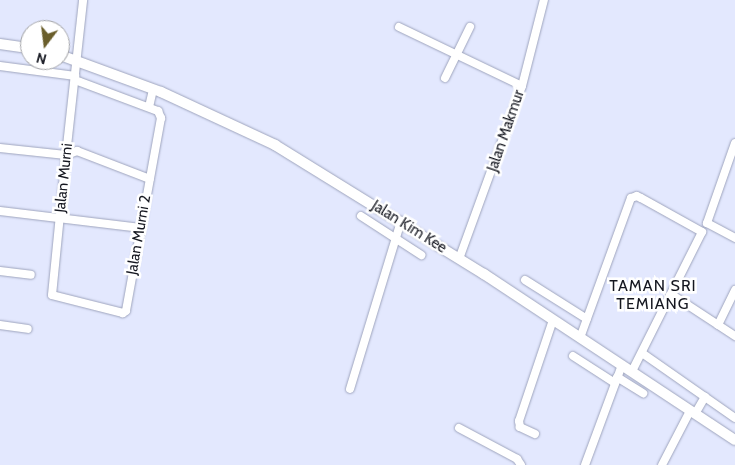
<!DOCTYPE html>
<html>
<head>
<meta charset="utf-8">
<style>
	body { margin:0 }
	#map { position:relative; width:735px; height:465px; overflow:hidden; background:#e3e8fe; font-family:Cabin,sans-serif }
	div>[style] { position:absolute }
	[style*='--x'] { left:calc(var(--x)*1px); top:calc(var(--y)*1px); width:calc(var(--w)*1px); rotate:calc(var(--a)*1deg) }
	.roads { filter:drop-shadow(0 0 1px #9ea4bd) drop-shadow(0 0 1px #9ea4bd) }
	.minor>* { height:8px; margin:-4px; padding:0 4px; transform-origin:4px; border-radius:4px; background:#fff }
	.tertiary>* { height:10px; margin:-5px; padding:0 5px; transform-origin:5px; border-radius:5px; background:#fff }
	span { translate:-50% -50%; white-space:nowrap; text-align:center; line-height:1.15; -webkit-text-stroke:5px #fff; paint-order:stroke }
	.street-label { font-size:15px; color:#151720 }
	.neighbourhood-label { font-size:16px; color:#151720; letter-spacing:1px }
	.north { position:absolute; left:20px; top:20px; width:50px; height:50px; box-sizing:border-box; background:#fff; border:1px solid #a1a2a6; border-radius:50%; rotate:195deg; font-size:14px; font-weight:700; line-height:20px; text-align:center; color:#151720 }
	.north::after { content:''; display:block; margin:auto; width:18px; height:22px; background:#6a5e2b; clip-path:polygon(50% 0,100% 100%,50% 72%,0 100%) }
</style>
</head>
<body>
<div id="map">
	<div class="roads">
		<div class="minor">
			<div style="--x:399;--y:27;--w:136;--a:25.6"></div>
			<div style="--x:0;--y:66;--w:76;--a:7.6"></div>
			<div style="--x:445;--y:78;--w:57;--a:-63.9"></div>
			<div style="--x:75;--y:80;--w:89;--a:20.5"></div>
			<div style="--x:158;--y:111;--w:8;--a:67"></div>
			<div style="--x:161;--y:118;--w:196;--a:100.3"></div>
			<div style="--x:126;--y:311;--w:4;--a:146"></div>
			<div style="--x:123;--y:313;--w:73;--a:-165.8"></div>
			<div style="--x:52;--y:295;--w:141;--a:-84.3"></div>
			<div style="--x:66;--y:155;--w:156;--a:-83.7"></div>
			<div style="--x:149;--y:107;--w:17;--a:-77"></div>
			<div style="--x:735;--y:143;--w:85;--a:109.3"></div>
			<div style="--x:707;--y:223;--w:32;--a:28"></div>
			<div style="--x:0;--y:148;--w:66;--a:6.1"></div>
			<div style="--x:66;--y:155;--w:12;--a:-20"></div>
			<div style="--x:77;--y:151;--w:78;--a:21"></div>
			<div style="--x:0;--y:211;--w:142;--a:6.9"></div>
			<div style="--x:361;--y:216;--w:72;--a:33"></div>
			<div style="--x:459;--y:259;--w:184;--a:-70"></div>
			<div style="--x:522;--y:86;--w:89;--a:-75.7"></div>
			<div style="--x:0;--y:271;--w:31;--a:7"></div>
			<div style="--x:525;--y:280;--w:73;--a:32.2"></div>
			<div style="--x:671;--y:294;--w:77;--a:33.3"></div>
			<div style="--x:0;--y:325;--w:28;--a:8"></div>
			<div style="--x:718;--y:325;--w:39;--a:-64"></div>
			<div style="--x:580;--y:338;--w:149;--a:-70"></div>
			<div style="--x:631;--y:198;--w:6;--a:-18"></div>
			<div style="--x:637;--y:196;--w:4;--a:27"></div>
			<div style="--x:641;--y:198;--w:70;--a:29.1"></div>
			<div style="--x:702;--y:232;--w:156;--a:116.7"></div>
			<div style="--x:642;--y:353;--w:113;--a:35"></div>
			<div style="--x:573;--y:356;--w:50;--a:32.7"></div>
			<div style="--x:617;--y:377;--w:31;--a:32"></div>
			<div style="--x:350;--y:389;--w:176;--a:-73.1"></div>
			<div style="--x:695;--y:414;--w:20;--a:-60"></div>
			<div style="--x:459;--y:428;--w:66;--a:28.1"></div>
			<div style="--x:517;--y:459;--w:7;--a:56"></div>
			<div style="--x:535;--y:434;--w:17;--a:-155"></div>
			<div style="--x:520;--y:427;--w:6;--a:-99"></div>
			<div style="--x:519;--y:421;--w:107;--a:-71.4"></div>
			<div style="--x:585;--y:465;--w:107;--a:-69.7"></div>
			<div style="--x:662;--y:465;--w:61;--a:-62.6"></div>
		</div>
		<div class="tertiary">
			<div style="--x:0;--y:44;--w:30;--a:8"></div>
			<div style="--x:60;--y:55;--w:108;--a:20.1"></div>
			<div style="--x:161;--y:92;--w:126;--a:24.9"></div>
			<div style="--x:275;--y:145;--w:246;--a:31.7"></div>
			<div style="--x:484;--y:274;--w:301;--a:33.5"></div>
		</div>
	</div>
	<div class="street-label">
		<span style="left:506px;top:131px;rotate:-71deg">Jalan Makmur</span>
		<span style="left:64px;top:178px;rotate:-84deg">Jalan Murni</span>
		<span style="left:409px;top:227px;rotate:32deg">Jalan Kim Kee</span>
		<span style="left:139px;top:235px;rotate:-80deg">Jalan Murni 2</span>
	</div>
	<div class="neighbourhood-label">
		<span style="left:653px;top:295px">TAMAN SRI<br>TEMIANG</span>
	</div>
	<div class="north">N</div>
</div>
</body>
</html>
